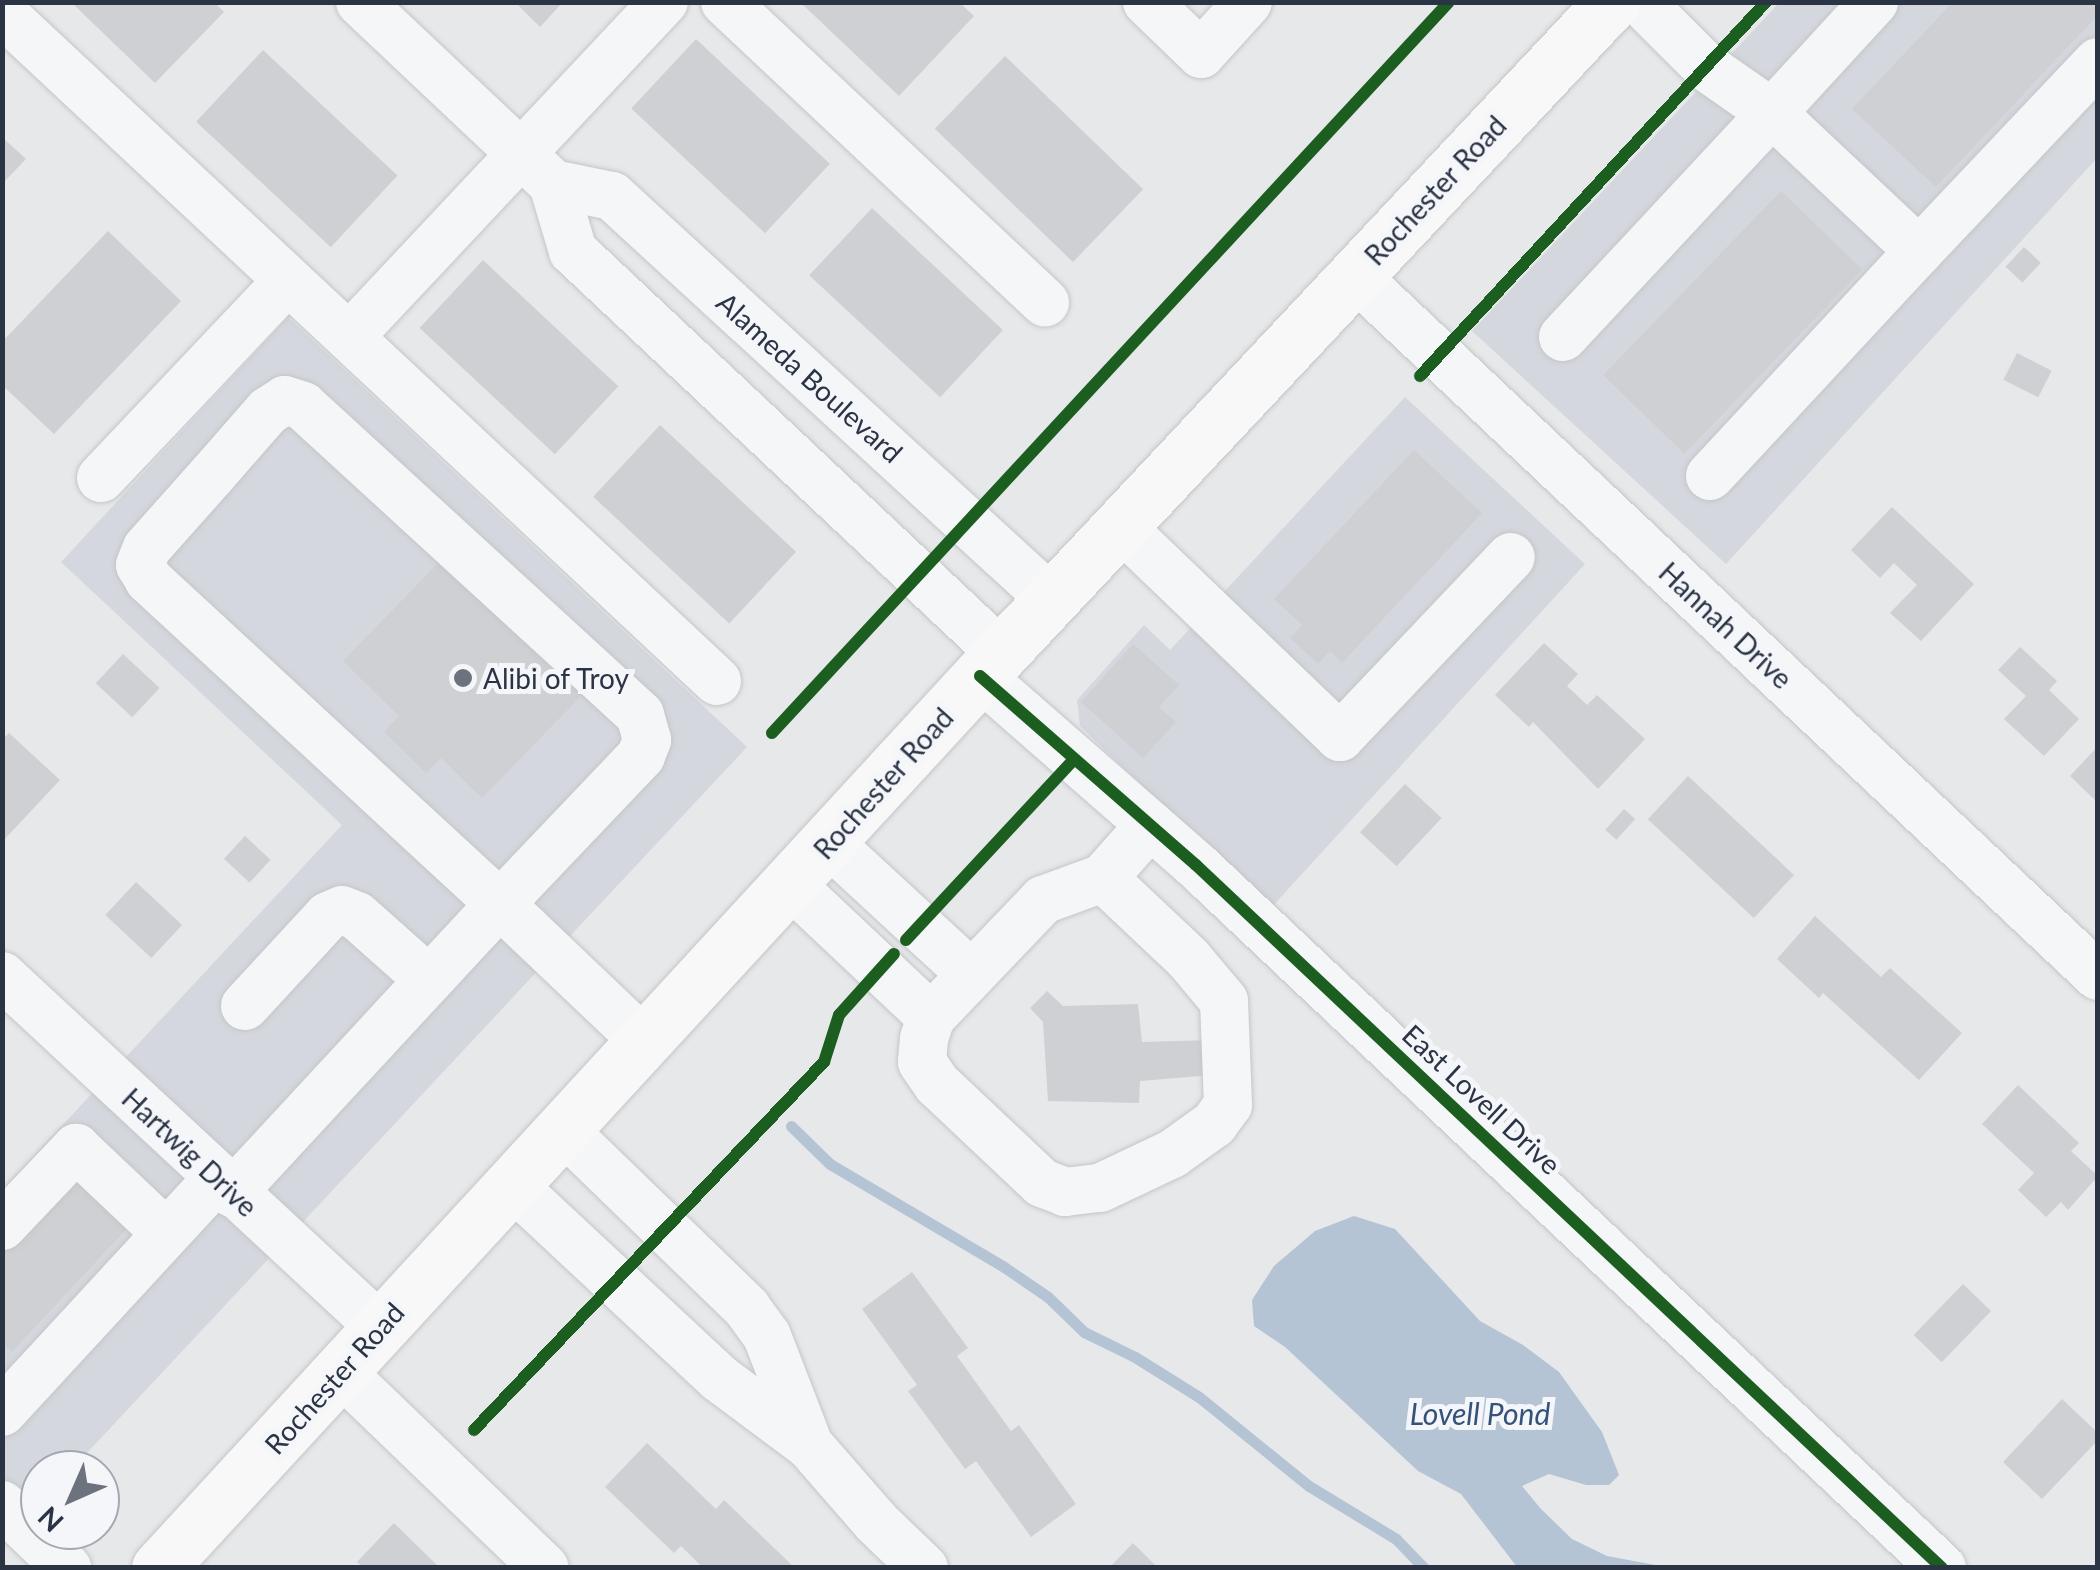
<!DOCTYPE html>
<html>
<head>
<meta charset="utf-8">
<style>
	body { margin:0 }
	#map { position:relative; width:2100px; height:1570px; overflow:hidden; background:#e6e8ea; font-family:Lato,sans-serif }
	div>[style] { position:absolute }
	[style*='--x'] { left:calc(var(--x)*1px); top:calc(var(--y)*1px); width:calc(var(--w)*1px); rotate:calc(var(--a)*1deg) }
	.built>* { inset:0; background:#d4d7dd }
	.water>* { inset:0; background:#b4c4d5 }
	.stream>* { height:11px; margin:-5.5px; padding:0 5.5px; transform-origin:5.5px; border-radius:5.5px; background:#b4c4d5 }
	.building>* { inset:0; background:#ced0d3; transform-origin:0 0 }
	.roads { filter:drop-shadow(0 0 2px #c4c6c8) drop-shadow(0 0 2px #c4c6c8) }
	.minor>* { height:48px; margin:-24px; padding:0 24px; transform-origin:24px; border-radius:24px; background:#f5f6f7 }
	.major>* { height:55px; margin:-27.5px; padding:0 27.5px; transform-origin:27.5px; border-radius:27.5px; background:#f8f8f8 }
	.cycleway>* { height:12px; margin:-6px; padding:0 6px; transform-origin:6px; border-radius:6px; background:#1b5e20 }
	.dots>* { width:28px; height:28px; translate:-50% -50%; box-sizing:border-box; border:5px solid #f4f6f9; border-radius:50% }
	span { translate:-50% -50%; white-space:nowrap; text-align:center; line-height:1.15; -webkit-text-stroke:10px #f4f6f9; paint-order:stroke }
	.street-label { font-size:28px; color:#2b3445 }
	.poi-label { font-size:28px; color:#2b3445 }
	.left { translate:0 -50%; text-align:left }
	.water-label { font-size:30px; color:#34527a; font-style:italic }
	.frame { position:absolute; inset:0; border:5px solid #2b3445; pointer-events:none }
	.north { position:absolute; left:20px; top:1450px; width:100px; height:100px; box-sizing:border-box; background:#f4f6f9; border:2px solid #a4a8b1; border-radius:50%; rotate:225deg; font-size:28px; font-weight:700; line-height:40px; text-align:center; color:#2b3445 }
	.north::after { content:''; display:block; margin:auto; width:35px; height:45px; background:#6c737f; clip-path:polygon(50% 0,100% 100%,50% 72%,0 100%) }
</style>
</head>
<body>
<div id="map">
	<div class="built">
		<div style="clip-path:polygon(1779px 3px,2097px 3px,2097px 158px,1726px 564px,1472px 331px)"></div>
		<div style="clip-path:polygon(288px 317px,747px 747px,71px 1470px,40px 1470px,40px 1503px,3px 1543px,3px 1189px,342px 825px,61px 562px)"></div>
		<div style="clip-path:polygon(1405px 397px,1585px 564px,1270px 909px,1080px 726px,1077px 700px,1144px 625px,1170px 650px)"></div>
	</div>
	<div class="water">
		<div style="clip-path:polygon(1354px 1216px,1395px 1229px,1480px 1321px,1523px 1345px,1559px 1372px,1602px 1432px,1619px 1475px,1609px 1485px,1586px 1485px,1549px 1474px,1522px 1486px,1541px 1509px,1572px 1539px,1607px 1556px,1666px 1567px,1517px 1567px,1461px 1494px,1418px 1471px,1285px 1347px,1254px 1326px,1252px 1300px,1274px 1266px,1315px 1231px)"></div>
	</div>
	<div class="stream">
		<div style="--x:791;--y:1126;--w:54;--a:44.3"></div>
		<div style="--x:830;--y:1164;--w:202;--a:30.6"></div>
		<div style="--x:1004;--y:1267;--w:53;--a:34.3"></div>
		<div style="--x:1048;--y:1297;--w:50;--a:44.2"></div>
		<div style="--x:1084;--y:1332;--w:57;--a:26.1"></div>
		<div style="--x:1135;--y:1357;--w:75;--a:32"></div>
		<div style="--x:1199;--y:1397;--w:141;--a:39"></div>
		<div style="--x:1309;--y:1486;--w:102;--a:31.3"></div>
		<div style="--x:1396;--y:1539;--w:40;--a:46"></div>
	</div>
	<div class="building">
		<div style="clip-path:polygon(71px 2px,214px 2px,224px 12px,155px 83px)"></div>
		<div style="clip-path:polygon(515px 2px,563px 2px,540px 27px)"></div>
		<div style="clip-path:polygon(800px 2px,959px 2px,974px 16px,899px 96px)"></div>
		<div style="clip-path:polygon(1953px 2px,2098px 2px,2098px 15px,1936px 187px,1852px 109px)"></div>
		<div style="left:696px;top:39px;width:183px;height:95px;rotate:43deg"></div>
		<div style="left:263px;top:50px;width:184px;height:98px;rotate:43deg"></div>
		<div style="left:1005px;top:56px;width:192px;height:101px;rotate:44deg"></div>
		<div style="clip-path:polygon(2px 137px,26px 159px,2px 184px)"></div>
		<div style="left:1781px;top:191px;width:113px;height:256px;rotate:44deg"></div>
		<div style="left:872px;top:208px;width:179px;height:92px;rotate:43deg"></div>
		<div style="clip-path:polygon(108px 231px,181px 301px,54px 434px,2px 385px,2px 342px)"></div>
		<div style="left:2024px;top:247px;width:23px;height:27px;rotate:43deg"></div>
		<div style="left:483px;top:260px;width:185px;height:93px;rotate:43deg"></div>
		<div style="left:2017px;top:353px;width:39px;height:30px;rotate:27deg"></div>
		<div style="left:660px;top:425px;width:186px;height:98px;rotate:43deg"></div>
		<div style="clip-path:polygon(1414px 450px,1482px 513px,1342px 663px,1330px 651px,1318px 664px,1290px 638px,1302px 625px,1274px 599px)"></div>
		<div style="clip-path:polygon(1892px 507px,1974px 584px,1921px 641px,1890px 613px,1917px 585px,1894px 563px,1880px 578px,1851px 550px)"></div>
		<div style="clip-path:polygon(443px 558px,583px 694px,482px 798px,441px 758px,426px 773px,384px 732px,399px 716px,343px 661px)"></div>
		<div style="clip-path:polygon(1544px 643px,1578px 674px,1567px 686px,1587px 705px,1597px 695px,1645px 739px,1598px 789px,1533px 722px,1529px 727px,1495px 695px)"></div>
		<div style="clip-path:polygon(1133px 644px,1179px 685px,1159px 707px,1176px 722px,1143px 758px,1081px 702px)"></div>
		<div style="clip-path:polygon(2020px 647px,2057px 681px,2049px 690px,2079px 719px,2044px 756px,2004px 719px,2026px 696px,1998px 670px)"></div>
		<div style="left:123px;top:654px;width:50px;height:40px;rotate:43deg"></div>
		<div style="clip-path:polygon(9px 733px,60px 780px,2px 842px,2px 740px)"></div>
		<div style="clip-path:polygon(2098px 746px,2098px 803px,2070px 776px)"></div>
		<div style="left:1688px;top:776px;width:145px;height:59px;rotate:43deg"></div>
		<div style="left:1405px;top:784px;width:50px;height:66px;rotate:43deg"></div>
		<div style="left:1624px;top:809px;width:15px;height:28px;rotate:42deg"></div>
		<div style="left:245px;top:836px;width:35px;height:31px;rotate:43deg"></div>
		<div style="left:136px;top:882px;width:63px;height:45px;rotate:43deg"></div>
		<div style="clip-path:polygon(1815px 916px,1881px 977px,1890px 968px,1962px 1033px,1919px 1080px,1823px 993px,1819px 998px,1777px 959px)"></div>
		<div style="clip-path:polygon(1047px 991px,1063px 1006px,1138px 1004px,1142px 1042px,1211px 1040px,1212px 1075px,1140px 1081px,1139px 1103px,1048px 1101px,1043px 1022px,1030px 1008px)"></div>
		<div style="clip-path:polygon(2018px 1085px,2079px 1143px,2071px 1151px,2098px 1176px,2068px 1210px,2061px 1202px,2046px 1217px,2018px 1190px,2034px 1173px,1982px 1124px)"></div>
		<div style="clip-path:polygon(71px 1166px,132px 1223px,12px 1352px,2px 1343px,2px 1240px)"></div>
		<div style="clip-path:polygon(912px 1272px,968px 1348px,957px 1356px,1011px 1431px,1019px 1425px,1076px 1504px,1031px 1537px,976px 1461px,965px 1469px,908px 1391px,917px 1385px,862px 1309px)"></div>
		<div style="left:1963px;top:1284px;width:39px;height:71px;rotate:44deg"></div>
		<div style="clip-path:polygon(2062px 1399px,2098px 1433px,2098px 1440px,2042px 1499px,2003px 1462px)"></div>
		<div style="clip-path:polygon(647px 1443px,716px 1509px,724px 1500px,795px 1568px,703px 1568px,681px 1546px,674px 1553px,605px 1487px)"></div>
		<div style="clip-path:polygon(394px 1523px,440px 1568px,363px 1568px,357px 1562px)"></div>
		<div style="clip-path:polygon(1133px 1543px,1158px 1568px,1109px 1568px)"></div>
	</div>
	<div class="roads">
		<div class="minor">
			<div style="--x:360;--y:2;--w:265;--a:43.3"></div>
			<div style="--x:553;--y:184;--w:70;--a:73.4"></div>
			<div style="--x:573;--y:251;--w:587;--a:43.21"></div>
			<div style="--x:725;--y:2;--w:439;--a:43.2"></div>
			<div style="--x:1147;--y:2;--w:75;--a:43.9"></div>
			<div style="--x:1201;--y:54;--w:70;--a:-47.9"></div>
			<div style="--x:2;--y:19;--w:10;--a:17"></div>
			<div style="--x:12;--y:22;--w:965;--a:43.07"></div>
			<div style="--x:553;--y:184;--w:60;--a:11.5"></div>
			<div style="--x:612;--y:196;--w:597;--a:42.56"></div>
			<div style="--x:1919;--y:251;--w:260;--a:-46.6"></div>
			<div style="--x:1354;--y:275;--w:1022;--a:43.3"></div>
			<div style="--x:349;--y:337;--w:460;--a:-46.8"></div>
			<div style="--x:1563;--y:337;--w:306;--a:-47"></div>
			<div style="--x:1772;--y:113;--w:80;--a:-145.1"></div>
			<div style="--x:1706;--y:67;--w:92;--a:-135"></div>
			<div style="--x:1710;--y:476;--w:307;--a:-47.1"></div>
			<div style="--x:1919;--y:251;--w:202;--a:-136.8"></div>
			<div style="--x:1772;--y:113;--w:151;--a:-47.4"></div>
			<div style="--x:101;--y:478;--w:272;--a:-46.6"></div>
			<div style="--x:1120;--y:526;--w:305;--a:43.8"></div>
			<div style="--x:1340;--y:737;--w:248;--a:-46.5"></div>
			<div style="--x:980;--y:676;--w:287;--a:41.2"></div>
			<div style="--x:1196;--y:865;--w:1025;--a:43.3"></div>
			<div style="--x:828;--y:842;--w:195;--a:42.7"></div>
			<div style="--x:1103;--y:878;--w:64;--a:159.9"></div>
			<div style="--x:1043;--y:900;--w:162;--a:133.7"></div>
			<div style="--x:931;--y:1017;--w:23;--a:108"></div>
			<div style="--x:924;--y:1039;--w:23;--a:95"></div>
			<div style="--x:922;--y:1062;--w:27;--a:56"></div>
			<div style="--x:937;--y:1084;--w:144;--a:43.3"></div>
			<div style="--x:1042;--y:1183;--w:25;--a:21"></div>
			<div style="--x:1065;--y:1192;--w:35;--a:-7"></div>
			<div style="--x:1100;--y:1188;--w:80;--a:-25.3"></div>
			<div style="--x:1172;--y:1154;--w:52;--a:-35.5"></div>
			<div style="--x:1214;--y:1124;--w:24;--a:-54"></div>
			<div style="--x:1228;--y:1105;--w:104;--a:-92.2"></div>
			<div style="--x:1224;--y:1001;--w:56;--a:-129.9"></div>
			<div style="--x:1188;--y:958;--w:117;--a:-136.7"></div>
			<div style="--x:1103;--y:878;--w:71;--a:-48.4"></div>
			<div style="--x:790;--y:884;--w:194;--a:43.3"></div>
			<div style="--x:2;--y:976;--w:516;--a:42.88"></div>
			<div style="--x:245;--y:1006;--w:122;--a:-47.3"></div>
			<div style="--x:328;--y:916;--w:15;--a:-23"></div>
			<div style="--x:342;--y:910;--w:16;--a:22"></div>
			<div style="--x:357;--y:916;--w:96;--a:41.6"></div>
			<div style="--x:512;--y:1185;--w:283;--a:43"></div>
			<div style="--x:719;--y:1378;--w:112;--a:36.7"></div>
			<div style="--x:809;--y:1445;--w:117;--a:-111.1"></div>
			<div style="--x:767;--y:1336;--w:34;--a:-126"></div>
			<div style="--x:747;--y:1308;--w:257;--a:-135.9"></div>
			<div style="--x:232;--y:1193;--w:394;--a:-47.2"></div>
			<div style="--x:500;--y:904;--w:478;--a:-137.3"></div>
			<div style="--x:149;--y:580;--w:17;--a:-121"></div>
			<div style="--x:140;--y:565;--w:18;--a:-68"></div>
			<div style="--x:147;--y:548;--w:98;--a:-48.3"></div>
			<div style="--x:212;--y:475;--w:85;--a:-48.8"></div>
			<div style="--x:268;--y:411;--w:20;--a:-33"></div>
			<div style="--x:285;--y:400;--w:19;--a:18"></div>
			<div style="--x:303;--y:406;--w:457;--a:42.5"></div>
			<div style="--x:640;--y:715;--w:26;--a:74"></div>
			<div style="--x:647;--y:740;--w:17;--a:111"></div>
			<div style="--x:641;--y:756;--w:204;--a:133.6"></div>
			<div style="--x:500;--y:904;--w:199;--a:43.6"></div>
			<div style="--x:2;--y:1226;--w:108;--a:-46.5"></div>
			<div style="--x:76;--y:1148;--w:124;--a:43.4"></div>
			<div style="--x:340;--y:1371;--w:284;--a:43.9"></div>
			<div style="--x:2;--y:1412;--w:317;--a:-47.3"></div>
			<div style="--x:809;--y:1445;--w:103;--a:48.9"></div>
			<div style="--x:877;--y:1523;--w:65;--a:43.8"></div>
			<div style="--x:2;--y:1505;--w:91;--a:44.1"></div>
		</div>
		<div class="major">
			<div style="--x:159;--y:1568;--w:1243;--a:-47.38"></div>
			<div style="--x:1001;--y:653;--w:893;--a:-46.82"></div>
		</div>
	</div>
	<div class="cycleway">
		<div style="--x:1420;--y:376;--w:510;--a:-47.23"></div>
		<div style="--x:980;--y:676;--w:287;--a:41.2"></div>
		<div style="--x:1196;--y:865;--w:1025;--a:43.3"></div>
		<div style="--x:772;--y:733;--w:996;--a:-47.2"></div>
		<div style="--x:906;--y:940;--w:246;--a:-47.1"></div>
		<div style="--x:474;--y:1430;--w:508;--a:-46.44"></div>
		<div style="--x:824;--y:1062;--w:49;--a:-72.3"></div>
		<div style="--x:839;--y:1015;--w:82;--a:-48"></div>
	</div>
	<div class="dots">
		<div style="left:463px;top:678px;background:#6c737f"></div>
	</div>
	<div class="street-label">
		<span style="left:1435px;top:190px;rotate:-47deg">Rochester Road</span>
		<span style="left:810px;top:377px;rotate:42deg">Alameda Boulevard</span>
		<span style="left:1726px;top:625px;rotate:43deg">Hannah Drive</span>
		<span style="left:883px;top:783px;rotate:-48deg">Rochester Road</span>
		<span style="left:1482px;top:1099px;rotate:43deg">East Lovell Drive</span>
		<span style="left:190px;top:1152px;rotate:43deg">Hartwig Drive</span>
		<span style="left:334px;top:1378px;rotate:-48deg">Rochester Road</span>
	</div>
	<div class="poi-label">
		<span class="left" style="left:483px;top:678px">Alibi of Troy</span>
	</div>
	<div class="water-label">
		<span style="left:1480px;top:1413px">Lovell Pond</span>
	</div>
	<div class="frame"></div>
	<div class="north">N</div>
</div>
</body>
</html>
